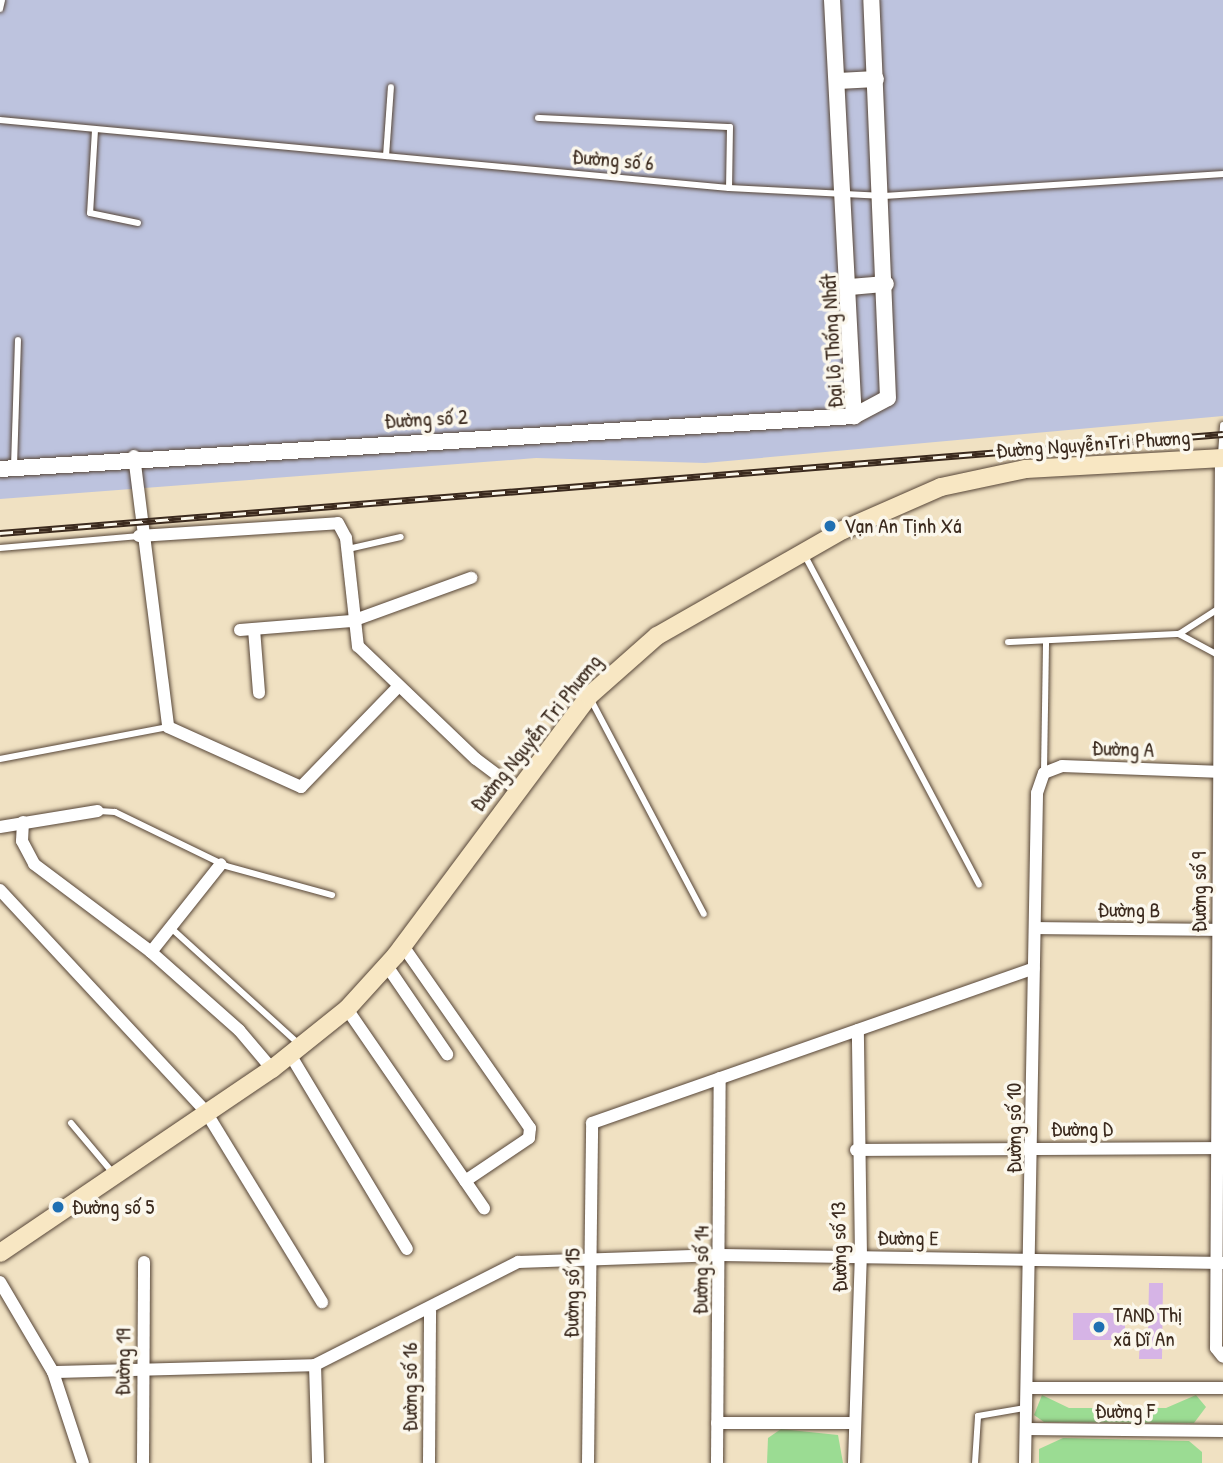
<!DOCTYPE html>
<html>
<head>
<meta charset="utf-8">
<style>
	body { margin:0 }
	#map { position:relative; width:1223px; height:1463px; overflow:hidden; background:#f0e1c2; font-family:"Patrick Hand",sans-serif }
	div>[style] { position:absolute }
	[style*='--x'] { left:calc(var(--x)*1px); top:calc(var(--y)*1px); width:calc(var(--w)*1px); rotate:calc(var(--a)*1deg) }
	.industrial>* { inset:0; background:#bdc3de }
	.green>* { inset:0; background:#9bdc93 }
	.building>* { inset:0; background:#d6b4e6; transform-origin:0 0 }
	.roads { filter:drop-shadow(0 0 2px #564537) drop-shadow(0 0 2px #564537) }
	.service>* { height:6px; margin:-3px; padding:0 3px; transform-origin:3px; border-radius:3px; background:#fff }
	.minor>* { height:12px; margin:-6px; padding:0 6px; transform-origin:6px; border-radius:6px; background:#fff }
	.tertiary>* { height:16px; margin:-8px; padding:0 8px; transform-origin:8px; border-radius:8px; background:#fff }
	.secondary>* { height:18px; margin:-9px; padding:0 9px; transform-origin:9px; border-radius:9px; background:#f8e7c3 }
	.rail>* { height:7px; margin-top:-3.5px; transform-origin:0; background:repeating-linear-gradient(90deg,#fbf7ec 0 13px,#3b2a1e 0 26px); box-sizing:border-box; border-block:2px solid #3b2a1e }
	.dots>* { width:19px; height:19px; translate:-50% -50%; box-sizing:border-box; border:4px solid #fbf7ec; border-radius:50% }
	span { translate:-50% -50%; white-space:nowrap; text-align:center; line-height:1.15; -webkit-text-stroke:7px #fbf7ec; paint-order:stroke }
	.street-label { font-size:21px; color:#3b2a1e }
	.poi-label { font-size:21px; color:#3b2a1e }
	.left { translate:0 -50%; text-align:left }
</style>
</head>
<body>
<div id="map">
	<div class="industrial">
		<div style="clip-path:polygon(0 0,1223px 0,1223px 416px,705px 463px,536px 458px,0 499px)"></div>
	</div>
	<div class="green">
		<div style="clip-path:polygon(1042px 1395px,1069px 1408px,1166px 1408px,1196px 1395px,1206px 1407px,1194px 1423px,1044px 1422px,1034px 1415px)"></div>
		<div style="clip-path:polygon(781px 1429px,838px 1435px,843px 1463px,767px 1463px,768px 1438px)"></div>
		<div style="clip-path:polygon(1063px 1438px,1189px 1441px,1202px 1452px,1202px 1463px,1039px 1463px,1039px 1449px)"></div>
	</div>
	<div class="building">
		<div style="clip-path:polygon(1149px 1283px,1163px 1283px,1162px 1359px,1139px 1359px,1140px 1334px,1148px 1334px)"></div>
		<div style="left:1073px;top:1313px;width:52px;height:27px"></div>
	</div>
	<div class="roads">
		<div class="service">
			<div style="--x:0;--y:9;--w:9;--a:-77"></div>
			<div style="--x:538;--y:118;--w:192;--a:2.7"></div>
			<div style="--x:730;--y:127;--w:61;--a:90.9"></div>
			<div style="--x:0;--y:120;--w:732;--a:5.33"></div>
			<div style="--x:729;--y:188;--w:155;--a:3"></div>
			<div style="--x:884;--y:196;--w:340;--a:-3.7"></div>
			<div style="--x:95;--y:130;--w:83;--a:93.4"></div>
			<div style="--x:90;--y:213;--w:49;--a:11.8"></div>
			<div style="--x:386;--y:156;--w:69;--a:-85.9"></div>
			<div style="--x:1221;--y:455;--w:30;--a:-86"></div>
			<div style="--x:14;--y:467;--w:127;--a:-88.2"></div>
			<div style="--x:0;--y:548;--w:140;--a:-4.9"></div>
			<div style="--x:348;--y:549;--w:54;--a:-12.8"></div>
			<div style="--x:804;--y:554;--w:374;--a:62.1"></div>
			<div style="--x:1179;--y:634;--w:46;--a:-32.7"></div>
			<div style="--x:1179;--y:634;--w:44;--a:28.3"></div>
			<div style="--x:1008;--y:642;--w:171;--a:-2.7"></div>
			<div style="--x:590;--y:698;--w:244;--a:62.2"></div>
			<div style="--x:0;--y:759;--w:171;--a:-10.8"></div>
			<div style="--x:1044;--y:772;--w:131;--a:-89.1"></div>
			<div style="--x:99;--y:811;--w:16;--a:4"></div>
			<div style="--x:115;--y:812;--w:123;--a:25.9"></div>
			<div style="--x:226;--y:866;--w:110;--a:15.3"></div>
			<div style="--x:171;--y:928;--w:173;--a:42.2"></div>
			<div style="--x:71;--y:1123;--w:65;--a:50"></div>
			<div style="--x:975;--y:1463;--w:47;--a:-86.3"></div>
			<div style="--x:978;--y:1416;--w:48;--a:-9.7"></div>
		</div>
		<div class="minor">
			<div style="--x:134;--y:456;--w:273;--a:82.8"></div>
			<div style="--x:168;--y:727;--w:146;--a:24.3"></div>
			<div style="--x:301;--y:787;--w:138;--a:-45.9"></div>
			<div style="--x:1221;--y:458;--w:890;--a:90.32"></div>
			<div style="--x:1216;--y:1348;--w:11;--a:52"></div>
			<div style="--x:139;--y:536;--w:199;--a:-3.7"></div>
			<div style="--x:338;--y:523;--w:17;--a:62"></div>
			<div style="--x:346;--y:538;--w:109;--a:83.7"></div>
			<div style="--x:358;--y:646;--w:163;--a:43.8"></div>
			<div style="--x:476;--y:759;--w:50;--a:36.9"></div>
			<div style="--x:254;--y:629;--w:64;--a:85.5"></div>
			<div style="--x:240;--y:630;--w:112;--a:-4.6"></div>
			<div style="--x:352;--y:621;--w:127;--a:-19.9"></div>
			<div style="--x:23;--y:822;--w:19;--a:93"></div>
			<div style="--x:22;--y:841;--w:26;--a:62"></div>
			<div style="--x:34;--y:864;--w:146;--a:36.9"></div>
			<div style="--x:151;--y:952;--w:118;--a:41.6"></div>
			<div style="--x:239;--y:1030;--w:51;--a:49.8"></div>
			<div style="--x:0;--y:827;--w:99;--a:-9.3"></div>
			<div style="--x:0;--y:890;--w:303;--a:47.1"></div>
			<div style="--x:206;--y:1112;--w:223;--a:58.6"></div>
			<div style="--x:1035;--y:928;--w:188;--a:0.6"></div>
			<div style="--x:403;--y:946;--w:222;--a:55.1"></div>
			<div style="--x:530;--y:1128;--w:10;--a:96"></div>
			<div style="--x:529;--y:1138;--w:77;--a:146.1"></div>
			<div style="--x:151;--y:952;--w:112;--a:-51.5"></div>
			<div style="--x:387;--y:966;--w:107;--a:55.7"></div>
			<div style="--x:347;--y:1009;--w:242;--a:55.5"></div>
			<div style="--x:291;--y:1056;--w:225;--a:59"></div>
			<div style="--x:856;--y:1150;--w:367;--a:-0.3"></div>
			<div style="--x:0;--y:1282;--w:104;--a:59.5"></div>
			<div style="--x:53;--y:1372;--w:96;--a:71.8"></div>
			<div style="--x:315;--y:1365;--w:98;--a:88.2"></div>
			<div style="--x:53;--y:1372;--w:262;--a:-1.5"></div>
			<div style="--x:315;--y:1365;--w:228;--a:-26.9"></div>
			<div style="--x:518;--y:1262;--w:203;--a:-2"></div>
			<div style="--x:721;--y:1255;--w:502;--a:0.91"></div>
			<div style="--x:1027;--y:1388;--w:196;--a:0"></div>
			<div style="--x:717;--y:1423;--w:138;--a:0"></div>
			<div style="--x:1026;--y:1429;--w:197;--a:0.6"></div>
			<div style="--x:143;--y:1463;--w:201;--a:-89.7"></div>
			<div style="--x:429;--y:1463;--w:152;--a:-89.6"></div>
			<div style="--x:588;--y:1463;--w:340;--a:-89.3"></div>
			<div style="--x:592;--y:1123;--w:468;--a:-19.3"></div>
			<div style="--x:717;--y:1463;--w:385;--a:-89.6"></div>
			<div style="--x:854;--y:1463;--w:206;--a:-88.1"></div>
			<div style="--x:861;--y:1257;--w:227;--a:-90.8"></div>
			<div style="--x:1025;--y:1463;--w:670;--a:-88.97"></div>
			<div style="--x:1037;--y:793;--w:21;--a:-71"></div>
			<div style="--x:1044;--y:773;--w:19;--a:-21"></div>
			<div style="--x:1062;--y:766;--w:161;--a:2.1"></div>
		</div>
		<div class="tertiary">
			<div style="--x:832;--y:0;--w:417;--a:87"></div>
			<div style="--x:838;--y:81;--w:38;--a:-3"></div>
			<div style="--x:850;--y:287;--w:36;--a:-5"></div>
			<div style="--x:0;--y:469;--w:856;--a:-3.55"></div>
			<div style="--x:854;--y:416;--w:38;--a:-28"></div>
			<div style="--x:888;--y:398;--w:398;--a:-92.4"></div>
		</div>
		<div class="secondary">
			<div style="--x:0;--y:1253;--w:328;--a:-34.1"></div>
			<div style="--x:272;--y:1069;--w:96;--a:-38.7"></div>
			<div style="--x:347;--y:1009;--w:73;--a:-47.8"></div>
			<div style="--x:396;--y:955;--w:323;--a:-53.3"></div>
			<div style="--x:589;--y:696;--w:91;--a:-41.4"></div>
			<div style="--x:657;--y:636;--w:214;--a:-29.7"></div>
			<div style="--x:843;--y:530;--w:107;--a:-23.7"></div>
			<div style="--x:941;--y:487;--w:87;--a:-12"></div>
			<div style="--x:1026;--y:469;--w:197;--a:-3.2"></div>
		</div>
	</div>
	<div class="rail">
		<div style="--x:0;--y:533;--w:1227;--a:-4.63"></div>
	</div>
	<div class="dots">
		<div style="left:830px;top:526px;background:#1f6fb2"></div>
		<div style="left:58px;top:1207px;background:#1f6fb2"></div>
		<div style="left:1099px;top:1327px;background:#1f6fb2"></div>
	</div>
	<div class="street-label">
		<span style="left:613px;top:160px;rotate:5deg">Đường số 6</span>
		<span style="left:832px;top:341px;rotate:-93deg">Đại lộ Thống Nhất</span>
		<span style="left:426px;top:419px;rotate:-3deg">Đường số 2</span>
		<span style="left:1093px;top:444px;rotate:-4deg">Đường Nguyễn Tri Phương</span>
		<span style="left:536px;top:733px;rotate:-51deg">Đường Nguyễn Tri Phương</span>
		<span style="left:1123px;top:749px;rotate:2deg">Đường A</span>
		<span style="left:1199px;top:892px;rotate:-90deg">Đường số 9</span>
		<span style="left:1129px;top:910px;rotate:1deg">Đường B</span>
		<span style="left:1014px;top:1128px;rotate:-90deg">Đường số 10</span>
		<span style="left:1082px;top:1129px">Đường D</span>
		<span style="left:908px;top:1238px;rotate:1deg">Đường E</span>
		<span style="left:839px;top:1247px;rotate:-91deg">Đường số 13</span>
		<span style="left:701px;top:1270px;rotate:-89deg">Đường số 14</span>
		<span style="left:572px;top:1293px;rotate:-89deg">Đường số 15</span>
		<span style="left:123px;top:1362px;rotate:-89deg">Đường 19</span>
		<span style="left:410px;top:1387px;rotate:-90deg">Đường số 16</span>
		<span style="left:1125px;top:1411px">Đường F</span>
	</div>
	<div class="poi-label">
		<span class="left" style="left:844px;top:526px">Vạn An Tịnh Xá</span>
		<span class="left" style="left:72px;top:1207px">Đường số 5</span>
		<span class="left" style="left:1113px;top:1327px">TAND Thị<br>xã Dĩ An</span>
	</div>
</div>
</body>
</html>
